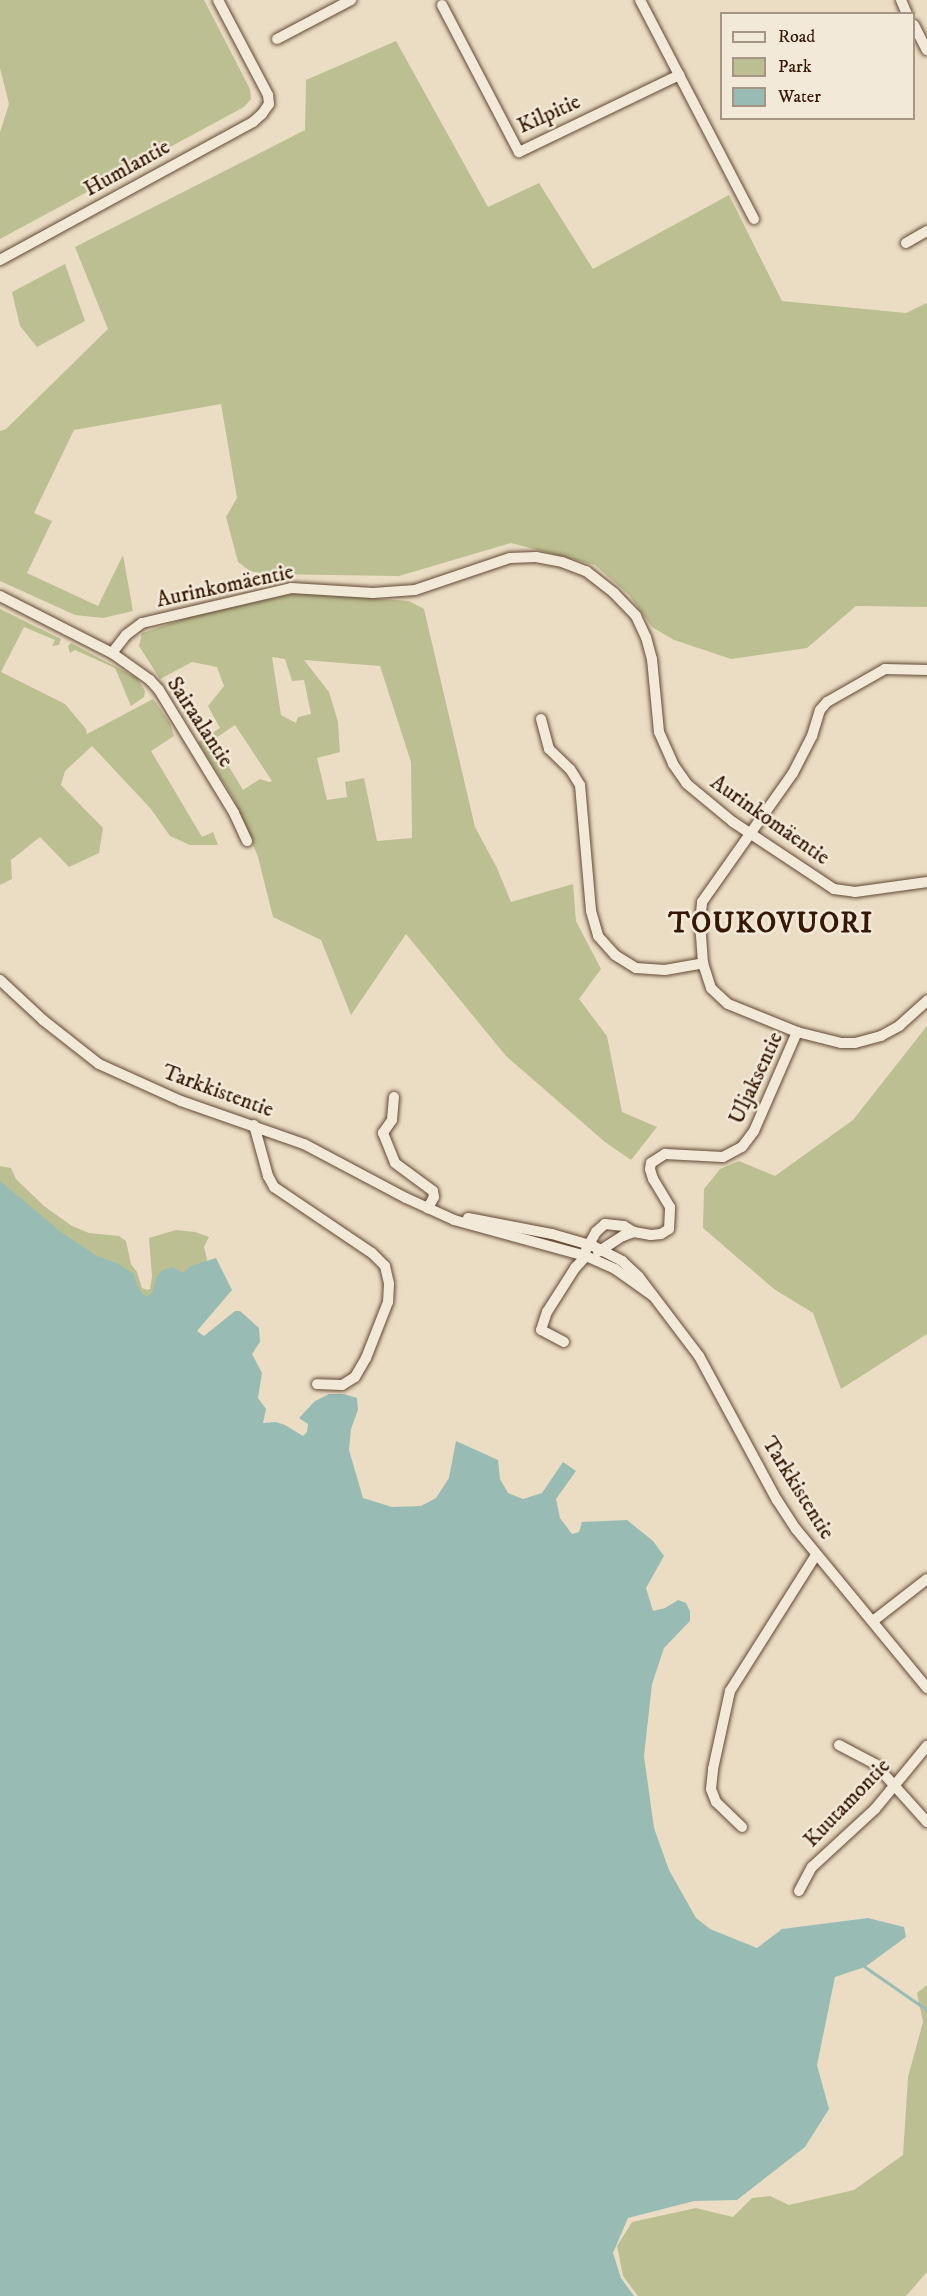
<!DOCTYPE html>
<html>
<head>
<meta charset="utf-8">
<style>
	body { margin:0 }
	#map { position:relative; width:927px; height:2296px; overflow:hidden; background:#ebddc4; font-family:"IM FELL DW Pica",serif }
	div>[style] { position:absolute }
	[style*='--x'] { left:calc(var(--x)*1px); top:calc(var(--y)*1px); width:calc(var(--w)*1px); rotate:calc(var(--a)*1deg) }
	.green>* { inset:0; background:#bcbf91 }
	.water>* { inset:0; background:#98bcb4 }
	.stream>* { height:3px; margin:-1.5px; padding:0 1.5px; transform-origin:1.5px; border-radius:1.5px; background:#98bcb4 }
	.roads { filter:drop-shadow(0 0 2px #634834) drop-shadow(0 0 2px #634834) }
	.minor>* { height:10px; margin:-5px; padding:0 5px; transform-origin:5px; border-radius:5px; background:#f2e9d9 }
	span { translate:-50% -50%; white-space:nowrap; text-align:center; line-height:1.15; -webkit-text-stroke:5px #f2e9d9; paint-order:stroke }
	.street-label { font-size:22px; color:#361704 }
	.district-label { font-size:28px; color:#361704; font-weight:700; letter-spacing:1.5px }
	.legend { position:absolute; left:720px; top:12px; width:195px; height:108px; box-sizing:border-box; background:#f2e9d9; border:2px solid #a79584; margin:0; padding:8px 10px; list-style:none; font-size:18px; color:#361704 }
	.legend li { display:flex; align-items:center; gap:12px; height:30px }
	.legend b { width:30px; border:2px solid #a79584 }
</style>
</head>
<body>
<div id="map">
	<div class="green">
		<div style="clip-path:polygon(0 0,204px 0,250px 89px,251px 99px,244px 107px,0 239px,0 132px,9px 104px,0 68px)"></div>
		<div style="clip-path:polygon(396px 41px,488px 207px,539px 183px,593px 269px,729px 195px,782px 301px,906px 313px,927px 303px,927px 607px,856px 606px,807px 648px,731px 659px,674px 640px,652px 627px,629px 595px,595px 565px,511px 543px,399px 576px,265px 574px,250px 571px,238px 562px,226px 517px,237px 498px,221px 404px,74px 430px,34px 513px,52px 521px,27px 573px,98px 606px,123px 555px,133px 611px,103px 618px,75px 615px,0 581px,0 431px,6px 429px,108px 329px,75px 247px,305px 130px,306px 80px)"></div>
		<div style="clip-path:polygon(65px 264px,85px 321px,37px 347px,20px 326px,12px 292px)"></div>
		<div style="clip-path:polygon(evenodd,297px 593px,409px 601px,424px 609px,475px 827px,497px 868px,511px 902px,573px 884px,576px 921px,601px 969px,579px 999px,607px 1036px,622px 1112px,657px 1127px,631px 1160px,605px 1142px,506px 1056px,406px 934px,351px 1015px,321px 940px,273px 917px,258px 857px,234px 799px,198px 742px,220px 728px,208px 706px,224px 686px,217px 667px,192px 662px,160px 679px,139px 646px,142px 633px,202px 613px,297px 593px,272px 657px,285px 659px,292px 681px,304px 680px,311px 714px,298px 717px,296px 723px,281px 715px,272px 657px,297px 593px,304px 660px,380px 666px,411px 762px,412px 838px,377px 841px,364px 778px,345px 782px,347px 797px,327px 800px,317px 758px,340px 752px,338px 722px,329px 692px,304px 660px,297px 593px,235px 725px,272px 781px,269px 782px,260px 779px,243px 790px,213px 740px,235px 725px)"></div>
		<div style="clip-path:polygon(0 609px,61px 639px,59px 645px,52px 646px,55px 640px,24px 627px,1px 672px,65px 704px,86px 729px,87px 734px,153px 699px,170px 723px,174px 736px,151px 751px,202px 837px,213px 832px,218px 845px,190px 845px,170px 836px,151px 809px,92px 746px,65px 771px,61px 785px,103px 828px,99px 853px,69px 867px,40px 837px,11px 860px,12px 879px,0 885px)"></div>
		<div style="clip-path:polygon(71px 643px,137px 678px,145px 691px,144px 697px,131px 706px,115px 668px,75px 650px,70px 653px,68px 646px)"></div>
		<div style="clip-path:polygon(927px 1026px,927px 1334px,841px 1389px,813px 1313px,774px 1289px,703px 1228px,704px 1189px,720px 1169px,739px 1161px,775px 1176px,853px 1120px)"></div>
		<div style="clip-path:polygon(0 1166px,11px 1168px,16px 1179px,44px 1206px,72px 1226px,89px 1233px,119px 1236px,126px 1241px,131px 1264px,137px 1272px,142px 1288px,147px 1290px,150px 1289px,152px 1276px,149px 1238px,176px 1230px,195px 1232px,209px 1237px,204px 1247px,207px 1259px,205px 1269px,0 1424px)"></div>
		<div style="clip-path:polygon(927px 1985px,927px 2272px,906px 2296px,638px 2296px,623px 2276px,617px 2246px,632px 2222px,696px 2208px,733px 2217px,752px 2198px,770px 2196px,789px 2205px,854px 2190px,903px 2155px,908px 2077px,923px 2022px,917px 1993px)"></div>
	</div>
	<div class="water">
		<div style="clip-path:polygon(0 1181px,61px 1232px,97px 1256px,117px 1263px,134px 1274px,137px 1285px,143px 1295px,148px 1296px,152px 1293px,157px 1276px,163px 1270px,173px 1267px,183px 1273px,191px 1266px,216px 1258px,232px 1290px,197px 1331px,204px 1336px,235px 1311px,240px 1311px,259px 1328px,260px 1342px,252px 1354px,262px 1373px,258px 1398px,266px 1409px,263px 1423px,276px 1422px,285px 1425px,303px 1436px,307px 1432px,308px 1424px,299px 1418px,315px 1401px,329px 1394px,344px 1394px,357px 1398px,358px 1410px,351px 1429px,349px 1450px,363px 1498px,392px 1507px,421px 1506px,436px 1498px,449px 1478px,456px 1441px,498px 1460px,500px 1479px,508px 1493px,523px 1499px,542px 1493px,563px 1462px,576px 1471px,556px 1499px,560px 1518px,572px 1534px,579px 1532px,582px 1522px,627px 1520px,653px 1541px,664px 1556px,646px 1588px,653px 1611px,665px 1608px,678px 1600px,686px 1603px,690px 1611px,690px 1621px,664px 1648px,652px 1684px,644px 1756px,654px 1828px,669px 1870px,696px 1918px,710px 1929px,757px 1948px,782px 1929px,868px 1918px,904px 1927px,906px 1937px,865px 1967px,835px 1977px,817px 2065px,829px 2109px,805px 2147px,737px 2200px,694px 2201px,628px 2218px,613px 2253px,621px 2278px,634px 2296px,0 2296px)"></div>
	</div>
	<div class="stream">
		<div style="--x:865;--y:1967;--w:75;--a:34.7"></div>
	</div>
	<div class="roads">
		<div class="minor">
			<div style="--x:640;--y:0;--w:247;--a:62.5"></div>
			<div style="--x:901;--y:0;--w:15;--a:67"></div>
			<div style="--x:442;--y:5;--w:166;--a:62.4"></div>
			<div style="--x:519;--y:152;--w:178;--a:-25.7"></div>
			<div style="--x:914;--y:25;--w:28;--a:63"></div>
			<div style="--x:277;--y:39;--w:84;--a:-27.8"></div>
			<div style="--x:906;--y:243;--w:24;--a:-30"></div>
			<div style="--x:0;--y:260;--w:288;--a:-28.6"></div>
			<div style="--x:253;--y:122;--w:12;--a:-42"></div>
			<div style="--x:262;--y:114;--w:12;--a:-55"></div>
			<div style="--x:269;--y:104;--w:9;--a:-96"></div>
			<div style="--x:268;--y:95;--w:107;--a:-117.8"></div>
			<div style="--x:0;--y:596;--w:126;--a:27"></div>
			<div style="--x:112;--y:653;--w:47;--a:35.4"></div>
			<div style="--x:150;--y:680;--w:13;--a:48"></div>
			<div style="--x:159;--y:690;--w:144;--a:58.6"></div>
			<div style="--x:234;--y:813;--w:31;--a:65"></div>
			<div style="--x:112;--y:653;--w:23;--a:-52"></div>
			<div style="--x:126;--y:635;--w:20;--a:-37"></div>
			<div style="--x:142;--y:623;--w:153;--a:-13.2"></div>
			<div style="--x:291;--y:588;--w:82;--a:3.5"></div>
			<div style="--x:373;--y:593;--w:42;--a:-4.1"></div>
			<div style="--x:415;--y:590;--w:100;--a:-18.6"></div>
			<div style="--x:510;--y:558;--w:26;--a:-2"></div>
			<div style="--x:536;--y:557;--w:26;--a:11"></div>
			<div style="--x:562;--y:562;--w:26;--a:21"></div>
			<div style="--x:586;--y:571;--w:36;--a:38"></div>
			<div style="--x:614;--y:593;--w:32;--a:46"></div>
			<div style="--x:636;--y:616;--w:23;--a:65"></div>
			<div style="--x:646;--y:637;--w:23;--a:75"></div>
			<div style="--x:652;--y:659;--w:73;--a:84.5"></div>
			<div style="--x:659;--y:732;--w:35;--a:66"></div>
			<div style="--x:673;--y:764;--w:24;--a:55"></div>
			<div style="--x:687;--y:784;--w:60;--a:39.6"></div>
			<div style="--x:733;--y:822;--w:121;--a:33.6"></div>
			<div style="--x:834;--y:889;--w:21;--a:8"></div>
			<div style="--x:855;--y:892;--w:73;--a:-7.9"></div>
			<div style="--x:541;--y:719;--w:31;--a:75"></div>
			<div style="--x:549;--y:749;--w:29;--a:44"></div>
			<div style="--x:570;--y:769;--w:19;--a:58"></div>
			<div style="--x:580;--y:785;--w:126;--a:85"></div>
			<div style="--x:591;--y:911;--w:26;--a:74"></div>
			<div style="--x:598;--y:936;--w:25;--a:48"></div>
			<div style="--x:615;--y:955;--w:25;--a:32"></div>
			<div style="--x:636;--y:968;--w:29;--a:4"></div>
			<div style="--x:665;--y:970;--w:39;--a:-10"></div>
			<div style="--x:0;--y:980;--w:59;--a:42.9"></div>
			<div style="--x:43;--y:1020;--w:71;--a:38.2"></div>
			<div style="--x:99;--y:1064;--w:90;--a:24.3"></div>
			<div style="--x:181;--y:1101;--w:130;--a:19.3"></div>
			<div style="--x:304;--y:1144;--w:115;--a:27.9"></div>
			<div style="--x:406;--y:1198;--w:53;--a:24.6"></div>
			<div style="--x:454;--y:1220;--w:137;--a:15.3"></div>
			<div style="--x:586;--y:1256;--w:32;--a:24"></div>
			<div style="--x:615;--y:1269;--w:47;--a:35.4"></div>
			<div style="--x:797;--y:1032;--w:74;--a:-157.9"></div>
			<div style="--x:728;--y:1004;--w:23;--a:-137"></div>
			<div style="--x:711;--y:988;--w:26;--a:-108"></div>
			<div style="--x:703;--y:963;--w:41;--a:-94.2"></div>
			<div style="--x:700;--y:922;--w:20;--a:-84"></div>
			<div style="--x:702;--y:902;--w:158;--a:-54.8"></div>
			<div style="--x:793;--y:773;--w:42;--a:-62.8"></div>
			<div style="--x:812;--y:736;--w:27;--a:-73"></div>
			<div style="--x:820;--y:710;--w:11;--a:-49"></div>
			<div style="--x:827;--y:702;--w:67;--a:-29.6"></div>
			<div style="--x:885;--y:669;--w:42;--a:1.4"></div>
			<div style="--x:394;--y:1097;--w:23;--a:95"></div>
			<div style="--x:392;--y:1120;--w:16;--a:125"></div>
			<div style="--x:383;--y:1133;--w:32;--a:68"></div>
			<div style="--x:395;--y:1163;--w:47;--a:36.4"></div>
			<div style="--x:433;--y:1191;--w:6;--a:81"></div>
			<div style="--x:434;--y:1197;--w:13;--a:119"></div>
			<div style="--x:254;--y:1125;--w:53;--a:74.6"></div>
			<div style="--x:268;--y:1176;--w:13;--a:61"></div>
			<div style="--x:274;--y:1187;--w:118;--a:34"></div>
			<div style="--x:372;--y:1253;--w:18;--a:45"></div>
			<div style="--x:385;--y:1266;--w:18;--a:77"></div>
			<div style="--x:389;--y:1284;--w:18;--a:93"></div>
			<div style="--x:388;--y:1302;--w:60;--a:111.4"></div>
			<div style="--x:366;--y:1358;--w:22;--a:120"></div>
			<div style="--x:355;--y:1377;--w:15;--a:148"></div>
			<div style="--x:342;--y:1385;--w:25;--a:-178"></div>
			<div style="--x:468;--y:1218;--w:86;--a:10.8"></div>
			<div style="--x:552;--y:1234;--w:43;--a:16.3"></div>
			<div style="--x:593;--y:1246;--w:33;--a:27"></div>
			<div style="--x:622;--y:1261;--w:23;--a:43"></div>
			<div style="--x:639;--y:1277;--w:99;--a:52.8"></div>
			<div style="--x:699;--y:1356;--w:164;--a:61.6"></div>
			<div style="--x:777;--y:1500;--w:35;--a:57"></div>
			<div style="--x:796;--y:1529;--w:206;--a:50.5"></div>
			<div style="--x:586;--y:1250;--w:21;--a:-61"></div>
			<div style="--x:596;--y:1232;--w:12;--a:-42"></div>
			<div style="--x:605;--y:1224;--w:19;--a:6"></div>
			<div style="--x:624;--y:1226;--w:12;--a:31"></div>
			<div style="--x:634;--y:1232;--w:17;--a:10"></div>
			<div style="--x:651;--y:1235;--w:10;--a:-6"></div>
			<div style="--x:661;--y:1234;--w:9;--a:-32"></div>
			<div style="--x:669;--y:1229;--w:22;--a:-87"></div>
			<div style="--x:670;--y:1207;--w:33;--a:-121"></div>
			<div style="--x:653;--y:1179;--w:10;--a:-107"></div>
			<div style="--x:650;--y:1169;--w:6;--a:-81"></div>
			<div style="--x:651;--y:1163;--w:17;--a:-33"></div>
			<div style="--x:665;--y:1154;--w:58;--a:3"></div>
			<div style="--x:723;--y:1157;--w:21;--a:-28"></div>
			<div style="--x:742;--y:1147;--w:20;--a:-53"></div>
			<div style="--x:754;--y:1131;--w:108;--a:-66.5"></div>
			<div style="--x:797;--y:1032;--w:45;--a:14"></div>
			<div style="--x:841;--y:1043;--w:14;--a:0"></div>
			<div style="--x:855;--y:1043;--w:27;--a:-15"></div>
			<div style="--x:881;--y:1036;--w:21;--a:-29"></div>
			<div style="--x:899;--y:1026;--w:38;--a:-42"></div>
			<div style="--x:598;--y:1252;--w:30;--a:-33"></div>
			<div style="--x:623;--y:1236;--w:12;--a:-20"></div>
			<div style="--x:564;--y:1342;--w:26;--a:-152"></div>
			<div style="--x:541;--y:1330;--w:19;--a:-72"></div>
			<div style="--x:547;--y:1312;--w:52;--a:-57.5"></div>
			<div style="--x:575;--y:1268;--w:16;--a:-47"></div>
			<div style="--x:873;--y:1621;--w:68;--a:-37.9"></div>
			<div style="--x:839;--y:1745;--w:41;--a:27.8"></div>
			<div style="--x:875;--y:1764;--w:78;--a:48.1"></div>
			<div style="--x:742;--y:1827;--w:36;--a:-136"></div>
			<div style="--x:716;--y:1802;--w:14;--a:-111"></div>
			<div style="--x:711;--y:1789;--w:20;--a:-84"></div>
			<div style="--x:713;--y:1769;--w:80;--a:-77.7"></div>
			<div style="--x:730;--y:1691;--w:161;--a:-57.7"></div>
			<div style="--x:799;--y:1891;--w:27;--a:-62"></div>
			<div style="--x:812;--y:1867;--w:86;--a:-42.6"></div>
			<div style="--x:875;--y:1809;--w:82;--a:-50.5"></div>
		</div>
	</div>
	<div class="street-label">
		<span style="left:549px;top:114px;rotate:-24deg">Kilpitie</span>
		<span style="left:127px;top:168px;rotate:-29deg">Humlantie</span>
		<span style="left:225px;top:586px;rotate:-12deg">Aurinkomäentie</span>
		<span style="left:200px;top:722px;rotate:57deg">Sairaalantie</span>
		<span style="left:770px;top:820px;rotate:35deg">Aurinkomäentie</span>
		<span style="left:756px;top:1078px;rotate:-65deg">Uljaksentie</span>
		<span style="left:218px;top:1091px;rotate:20deg">Tarkkistentie</span>
		<span style="left:798px;top:1488px;rotate:58deg">Tarkkistentie</span>
		<span style="left:847px;top:1803px;rotate:-46deg">Kuutamontie</span>
	</div>
	<div class="district-label">
		<span style="left:771px;top:924px">TOUKOVUORI</span>
	</div>
	<ul class="legend">
	<li><b style="height:8px;background:#f2e9d9"></b>Road</li>
	<li><b style="height:16px;background:#bcbf91"></b>Park</li>
	<li><b style="height:16px;background:#98bcb4"></b>Water</li>
	</ul>
</div>
</body>
</html>
